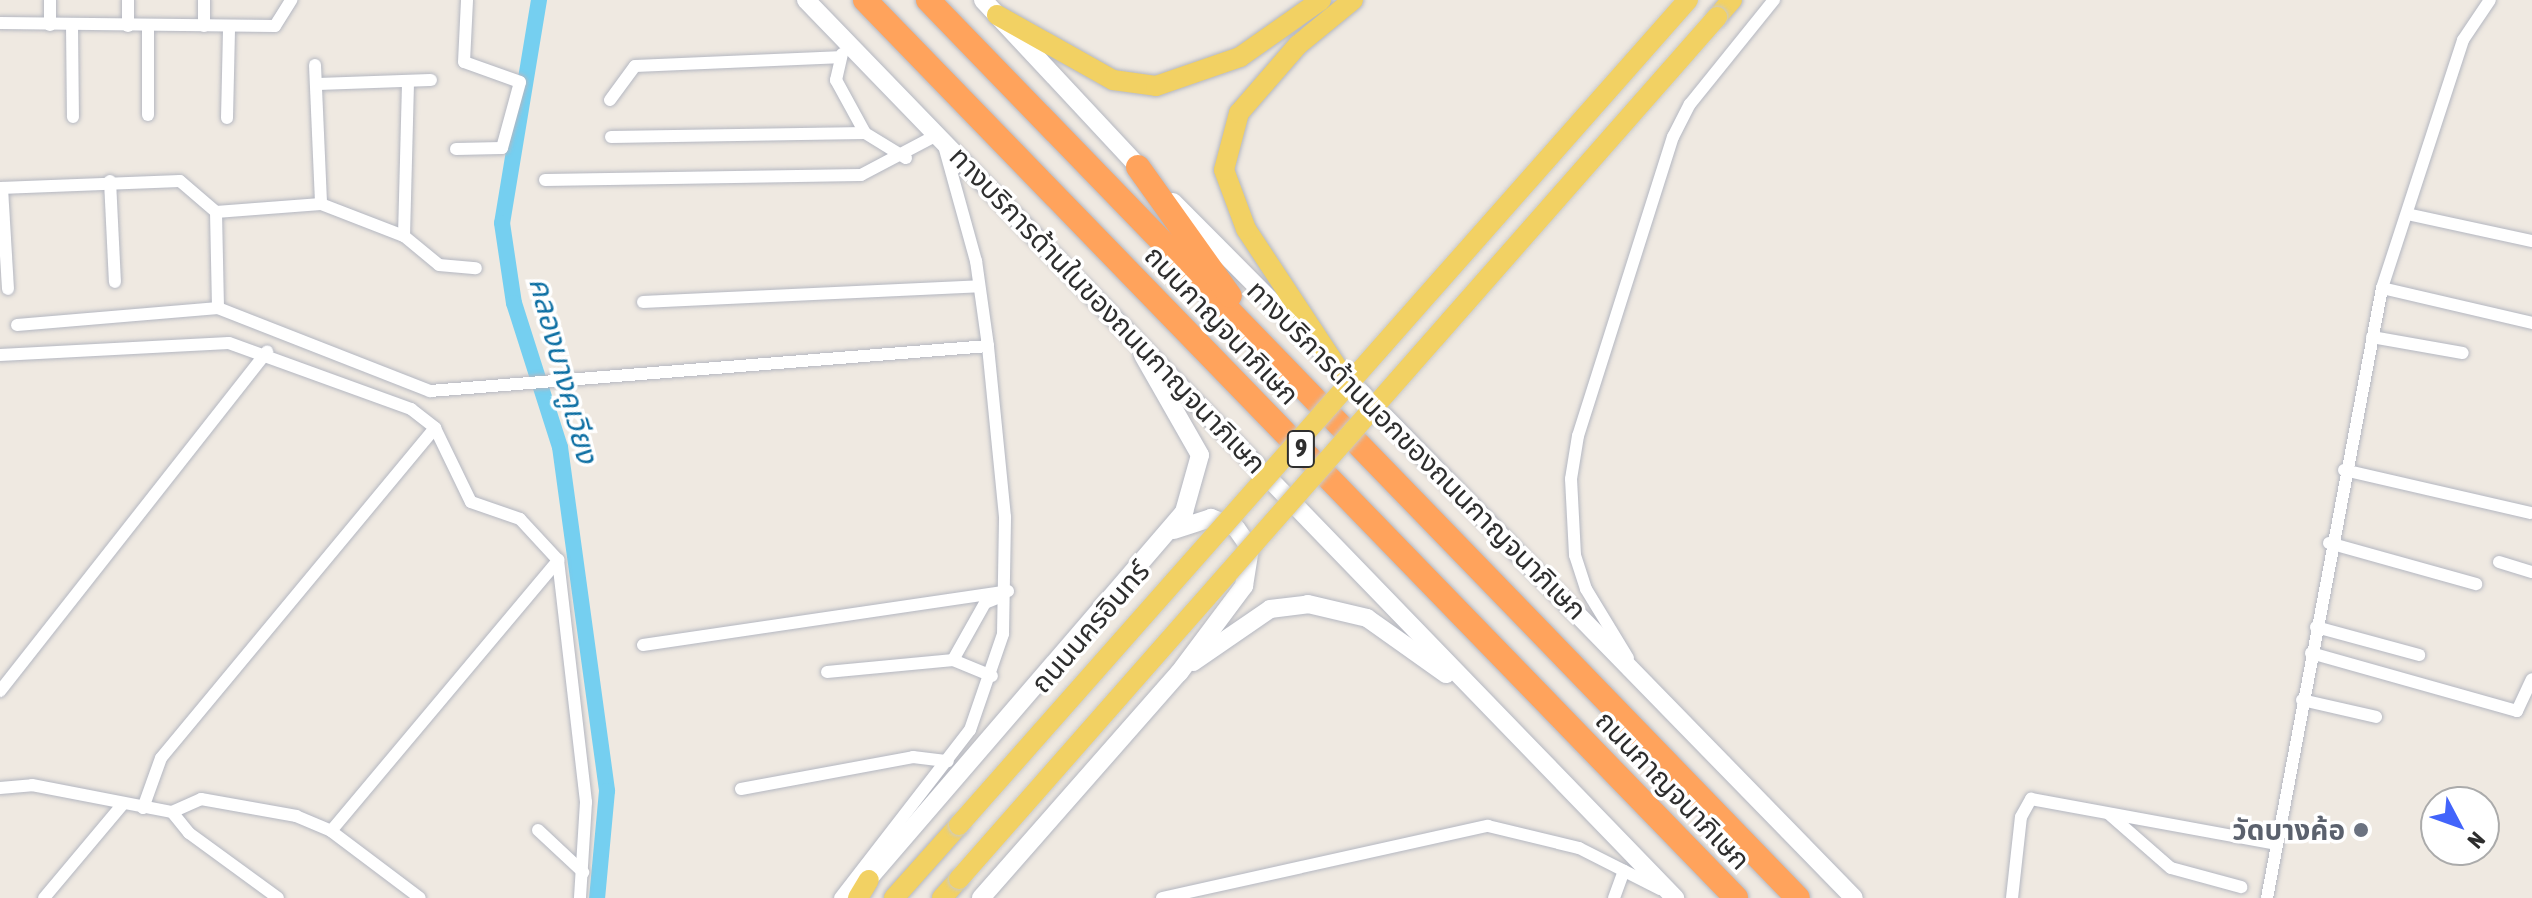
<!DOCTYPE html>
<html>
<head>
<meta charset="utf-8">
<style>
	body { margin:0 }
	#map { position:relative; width:2532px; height:898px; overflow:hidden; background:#efe9e1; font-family:"Asap Condensed","Noto Sans Thai",sans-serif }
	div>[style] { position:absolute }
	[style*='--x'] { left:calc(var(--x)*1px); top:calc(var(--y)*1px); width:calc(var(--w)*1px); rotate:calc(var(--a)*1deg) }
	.canal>* { height:16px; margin:-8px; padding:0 8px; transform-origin:8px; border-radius:8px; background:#75cff0 }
	.roads { filter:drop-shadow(0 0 2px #b4b7c1) drop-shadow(0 0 2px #b4b7c1) }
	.street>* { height:12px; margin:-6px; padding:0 6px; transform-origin:6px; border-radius:6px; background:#fff }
	.secondary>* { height:18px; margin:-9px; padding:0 9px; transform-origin:9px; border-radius:9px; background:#fff }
	.primary>* { height:20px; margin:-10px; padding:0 10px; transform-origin:10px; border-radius:10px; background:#f2d163 }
	.highway>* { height:24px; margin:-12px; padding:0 12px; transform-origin:12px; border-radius:12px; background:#ffa35c }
	.bridges { filter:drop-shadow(0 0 2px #c9c9c9) drop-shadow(0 0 2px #c9c9c9) }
	.primary-bridge>* { height:20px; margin:-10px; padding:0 10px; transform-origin:10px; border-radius:10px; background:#f2d163 }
	.dots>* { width:22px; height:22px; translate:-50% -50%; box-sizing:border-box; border:4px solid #fff; border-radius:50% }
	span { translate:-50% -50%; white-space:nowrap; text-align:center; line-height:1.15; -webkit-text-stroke:7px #fff; paint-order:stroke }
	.shield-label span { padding:2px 6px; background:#fff; border:2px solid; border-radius:6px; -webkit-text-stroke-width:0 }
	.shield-label { font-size:26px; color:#2e2e2e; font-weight:700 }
	.street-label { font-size:28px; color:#2e2e2e }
	.worship-label { font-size:28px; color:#5b616d; font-weight:700 }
	.right { translate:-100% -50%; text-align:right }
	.water-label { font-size:30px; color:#0d6fa3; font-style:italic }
	.north { position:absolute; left:2420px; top:786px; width:80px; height:80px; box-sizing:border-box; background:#fff; border:2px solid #ababab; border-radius:50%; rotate:131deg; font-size:22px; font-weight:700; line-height:32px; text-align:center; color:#2e2e2e }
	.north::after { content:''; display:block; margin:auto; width:28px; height:36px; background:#4264fb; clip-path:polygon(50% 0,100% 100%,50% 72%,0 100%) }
</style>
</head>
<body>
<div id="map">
	<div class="canal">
		<div style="--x:539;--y:0;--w:226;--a:99.4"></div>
		<div style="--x:502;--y:223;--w:81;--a:81.5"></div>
		<div style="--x:514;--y:303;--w:151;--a:72.3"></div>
		<div style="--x:560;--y:447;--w:347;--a:82.2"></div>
		<div style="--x:607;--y:791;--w:107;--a:95.3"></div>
	</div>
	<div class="roads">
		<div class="street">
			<div style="--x:204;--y:0;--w:26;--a:90"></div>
			<div style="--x:0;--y:23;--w:275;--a:0.6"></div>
			<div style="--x:275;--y:26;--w:31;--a:-58"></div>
			<div style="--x:50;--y:25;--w:25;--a:-90"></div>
			<div style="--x:72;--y:25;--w:92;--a:89.4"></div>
			<div style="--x:128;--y:26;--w:26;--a:-90"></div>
			<div style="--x:148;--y:26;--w:89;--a:90"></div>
			<div style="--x:842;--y:54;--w:27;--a:103"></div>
			<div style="--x:836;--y:80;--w:60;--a:61.3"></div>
			<div style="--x:315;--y:65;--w:139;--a:87.5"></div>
			<div style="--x:317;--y:84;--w:114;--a:-2"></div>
			<div style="--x:610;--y:100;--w:42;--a:-53.7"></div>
			<div style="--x:635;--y:66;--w:203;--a:-2.5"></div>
			<div style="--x:227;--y:118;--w:91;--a:-88.7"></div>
			<div style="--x:611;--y:137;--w:254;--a:-0.9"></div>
			<div style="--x:865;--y:133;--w:48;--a:31.4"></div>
			<div style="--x:456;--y:149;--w:46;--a:-1.2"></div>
			<div style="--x:502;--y:148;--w:68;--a:-74.7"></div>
			<div style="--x:520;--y:82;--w:59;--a:-160.3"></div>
			<div style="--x:464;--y:62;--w:62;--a:-87.2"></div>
			<div style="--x:545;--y:180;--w:316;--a:-0.9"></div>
			<div style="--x:861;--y:175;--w:86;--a:-27.8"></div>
			<div style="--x:110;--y:181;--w:101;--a:87.2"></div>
			<div style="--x:0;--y:188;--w:180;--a:-2.2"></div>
			<div style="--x:180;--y:181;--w:48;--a:40.7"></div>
			<div style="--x:216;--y:212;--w:96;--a:88.8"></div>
			<div style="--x:218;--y:308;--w:228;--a:21.4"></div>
			<div style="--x:430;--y:391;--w:560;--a:-4.61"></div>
			<div style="--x:2;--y:188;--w:101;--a:86.6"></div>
			<div style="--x:216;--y:212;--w:105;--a:-4.4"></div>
			<div style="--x:321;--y:204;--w:89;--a:21.1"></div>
			<div style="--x:404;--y:236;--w:45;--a:39.6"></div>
			<div style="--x:439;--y:265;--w:37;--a:5"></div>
			<div style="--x:2407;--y:214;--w:128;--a:12.2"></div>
			<div style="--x:404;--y:236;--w:155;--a:-88.5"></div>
			<div style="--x:2382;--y:288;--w:154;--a:13.1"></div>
			<div style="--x:643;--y:302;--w:336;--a:-2.7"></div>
			<div style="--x:17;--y:325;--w:202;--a:-4.8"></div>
			<div style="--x:2372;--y:337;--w:92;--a:10"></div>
			<div style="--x:0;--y:355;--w:229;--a:-3"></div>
			<div style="--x:229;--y:343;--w:194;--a:19.9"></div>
			<div style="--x:411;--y:409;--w:31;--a:38"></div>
			<div style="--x:435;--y:428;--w:82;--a:64.1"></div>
			<div style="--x:471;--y:502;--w:52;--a:19.1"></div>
			<div style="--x:520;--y:519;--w:56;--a:47.2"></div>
			<div style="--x:558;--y:560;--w:244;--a:83.4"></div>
			<div style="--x:586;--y:802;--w:96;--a:93.6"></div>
			<div style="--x:2344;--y:470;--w:191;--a:13"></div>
			<div style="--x:2329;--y:543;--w:153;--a:15.6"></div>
			<div style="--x:2499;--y:562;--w:34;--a:17"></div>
			<div style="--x:2316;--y:627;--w:107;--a:15.2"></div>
			<div style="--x:643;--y:645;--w:369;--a:-8.4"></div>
			<div style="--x:2311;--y:653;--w:214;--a:15.7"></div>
			<div style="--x:2517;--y:711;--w:35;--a:-65"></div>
			<div style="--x:1628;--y:658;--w:81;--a:-121.3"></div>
			<div style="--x:1586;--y:589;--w:36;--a:-108"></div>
			<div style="--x:1575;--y:555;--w:76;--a:-93"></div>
			<div style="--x:1571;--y:479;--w:44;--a:-80.8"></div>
			<div style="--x:1578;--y:436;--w:314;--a:-72.4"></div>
			<div style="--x:1673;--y:137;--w:37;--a:-63"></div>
			<div style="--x:1690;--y:104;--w:134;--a:-51.1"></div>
			<div style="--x:953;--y:660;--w:65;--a:-60.7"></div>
			<div style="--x:985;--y:603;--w:18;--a:-22"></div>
			<div style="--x:827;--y:672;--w:127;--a:-5.4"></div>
			<div style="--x:953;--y:660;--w:42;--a:22.3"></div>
			<div style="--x:0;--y:691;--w:432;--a:-51.8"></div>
			<div style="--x:2302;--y:700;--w:76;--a:12.9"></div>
			<div style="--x:0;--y:788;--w:32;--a:-5"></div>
			<div style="--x:32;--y:785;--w:143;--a:10.9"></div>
			<div style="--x:172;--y:812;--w:27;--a:51"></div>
			<div style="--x:189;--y:833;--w:110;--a:36.1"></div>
			<div style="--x:741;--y:789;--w:175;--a:-10.5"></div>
			<div style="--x:913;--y:757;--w:35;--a:7"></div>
			<div style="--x:143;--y:808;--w:53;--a:-70.2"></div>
			<div style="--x:161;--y:758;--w:429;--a:-50.3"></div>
			<div style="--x:172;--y:812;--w:32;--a:-24"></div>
			<div style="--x:201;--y:799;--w:97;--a:10.1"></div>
			<div style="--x:296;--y:816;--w:38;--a:23"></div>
			<div style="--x:331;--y:831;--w:111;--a:37"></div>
			<div style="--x:2109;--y:814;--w:82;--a:41.1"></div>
			<div style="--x:2171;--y:868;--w:73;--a:15.2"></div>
			<div style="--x:538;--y:830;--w:62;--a:43"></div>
			<div style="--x:331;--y:831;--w:354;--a:-50"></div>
			<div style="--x:44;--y:898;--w:121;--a:-50"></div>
			<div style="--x:840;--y:898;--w:212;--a:-52.3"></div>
			<div style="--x:970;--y:730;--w:102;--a:-71"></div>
			<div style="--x:1003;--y:634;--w:117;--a:-89"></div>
			<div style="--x:1005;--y:517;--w:172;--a:-95.7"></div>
			<div style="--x:988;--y:346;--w:86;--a:-98"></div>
			<div style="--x:976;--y:261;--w:119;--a:-105.5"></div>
			<div style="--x:1162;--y:898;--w:334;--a:-12.5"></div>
			<div style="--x:1488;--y:826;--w:94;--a:13.6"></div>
			<div style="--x:1579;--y:848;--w:91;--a:26.8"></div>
			<div style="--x:1614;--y:898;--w:29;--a:-70"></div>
			<div style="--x:2012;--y:898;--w:81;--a:-83.7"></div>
			<div style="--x:2021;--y:817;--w:21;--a:-61"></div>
			<div style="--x:2031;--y:799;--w:249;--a:10.4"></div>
			<div style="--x:2267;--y:898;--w:621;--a:-79.32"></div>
			<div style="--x:2382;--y:288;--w:261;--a:-71.9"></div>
			<div style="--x:2463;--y:40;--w:48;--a:-56"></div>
		</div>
		<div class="secondary">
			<div style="--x:806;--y:0;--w:1250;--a:45.94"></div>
			<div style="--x:983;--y:0;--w:241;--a:47"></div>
			<div style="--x:1173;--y:202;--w:207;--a:45.2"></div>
			<div style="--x:1342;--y:373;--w:733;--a:45.72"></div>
			<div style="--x:1193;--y:662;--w:93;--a:-34.5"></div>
			<div style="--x:1270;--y:609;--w:38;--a:-7"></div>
			<div style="--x:1308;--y:604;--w:61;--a:13.3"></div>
			<div style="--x:1367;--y:618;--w:97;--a:35.3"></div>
			<div style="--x:859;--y:890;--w:499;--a:-49.3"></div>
			<div style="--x:1184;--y:512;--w:59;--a:-74.3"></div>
			<div style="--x:1200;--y:455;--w:115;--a:-119.7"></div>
			<div style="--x:981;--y:898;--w:300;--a:-48.7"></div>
			<div style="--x:1179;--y:673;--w:109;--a:-53.2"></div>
			<div style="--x:1244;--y:586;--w:38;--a:-81"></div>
			<div style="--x:1250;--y:548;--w:24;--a:-125"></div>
			<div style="--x:1236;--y:528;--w:27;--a:-158"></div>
			<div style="--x:1211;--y:518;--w:39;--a:162"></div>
		</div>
		<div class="primary">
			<div style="--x:997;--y:15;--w:133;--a:29.3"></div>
			<div style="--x:1113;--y:80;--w:43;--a:7.9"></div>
			<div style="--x:1156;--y:86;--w:89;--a:-19"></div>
			<div style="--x:1240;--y:57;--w:99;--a:-35.1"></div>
			<div style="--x:1717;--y:17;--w:23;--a:-49"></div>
			<div style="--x:1337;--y:367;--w:165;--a:-123.4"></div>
			<div style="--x:1246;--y:229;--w:63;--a:-110.4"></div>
			<div style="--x:1224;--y:170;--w:59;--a:-75.3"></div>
			<div style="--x:1239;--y:113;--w:90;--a:-49.1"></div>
			<div style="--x:1298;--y:45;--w:71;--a:-39.3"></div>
			<div style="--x:858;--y:898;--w:21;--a:-59"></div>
			<div style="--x:894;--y:898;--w:98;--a:-48.3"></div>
			<div style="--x:942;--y:898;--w:25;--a:-48"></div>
		</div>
		<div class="highway">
			<div style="--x:865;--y:0;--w:1251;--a:45.87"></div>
			<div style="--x:928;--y:0;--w:1250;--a:45.91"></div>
			<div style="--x:1138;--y:167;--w:158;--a:54.5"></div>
		</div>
	</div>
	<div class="bridges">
		<div class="primary-bridge">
			<div style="--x:959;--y:825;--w:1101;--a:-48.54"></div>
			<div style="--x:959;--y:879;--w:1148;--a:-48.67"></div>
		</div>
	</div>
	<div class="dots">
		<div style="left:2361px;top:830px;background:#6b7280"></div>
	</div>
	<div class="shield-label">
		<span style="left:1301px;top:449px">9</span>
	</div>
	<div class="street-label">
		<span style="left:1108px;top:310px;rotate:46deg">ทางบริการด้านในของถนนกาญจนาภิเษก</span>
		<span style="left:1222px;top:325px;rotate:46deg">ถนนกาญจนาภิเษก</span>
		<span style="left:1417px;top:450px;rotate:45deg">ทางบริการด้านนอกของถนนกาญจนาภิเษก</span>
		<span style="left:1090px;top:627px;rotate:-49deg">ถนนนครอินทร์</span>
		<span style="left:1673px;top:790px;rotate:46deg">ถนนกาญจนาภิเษก</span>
	</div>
	<div class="worship-label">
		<span class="right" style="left:2345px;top:830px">วัดบางค้อ</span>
	</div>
	<div class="water-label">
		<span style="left:564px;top:370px;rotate:75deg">คลองบางคูเวียง</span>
	</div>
	<div class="north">N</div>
</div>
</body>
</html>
